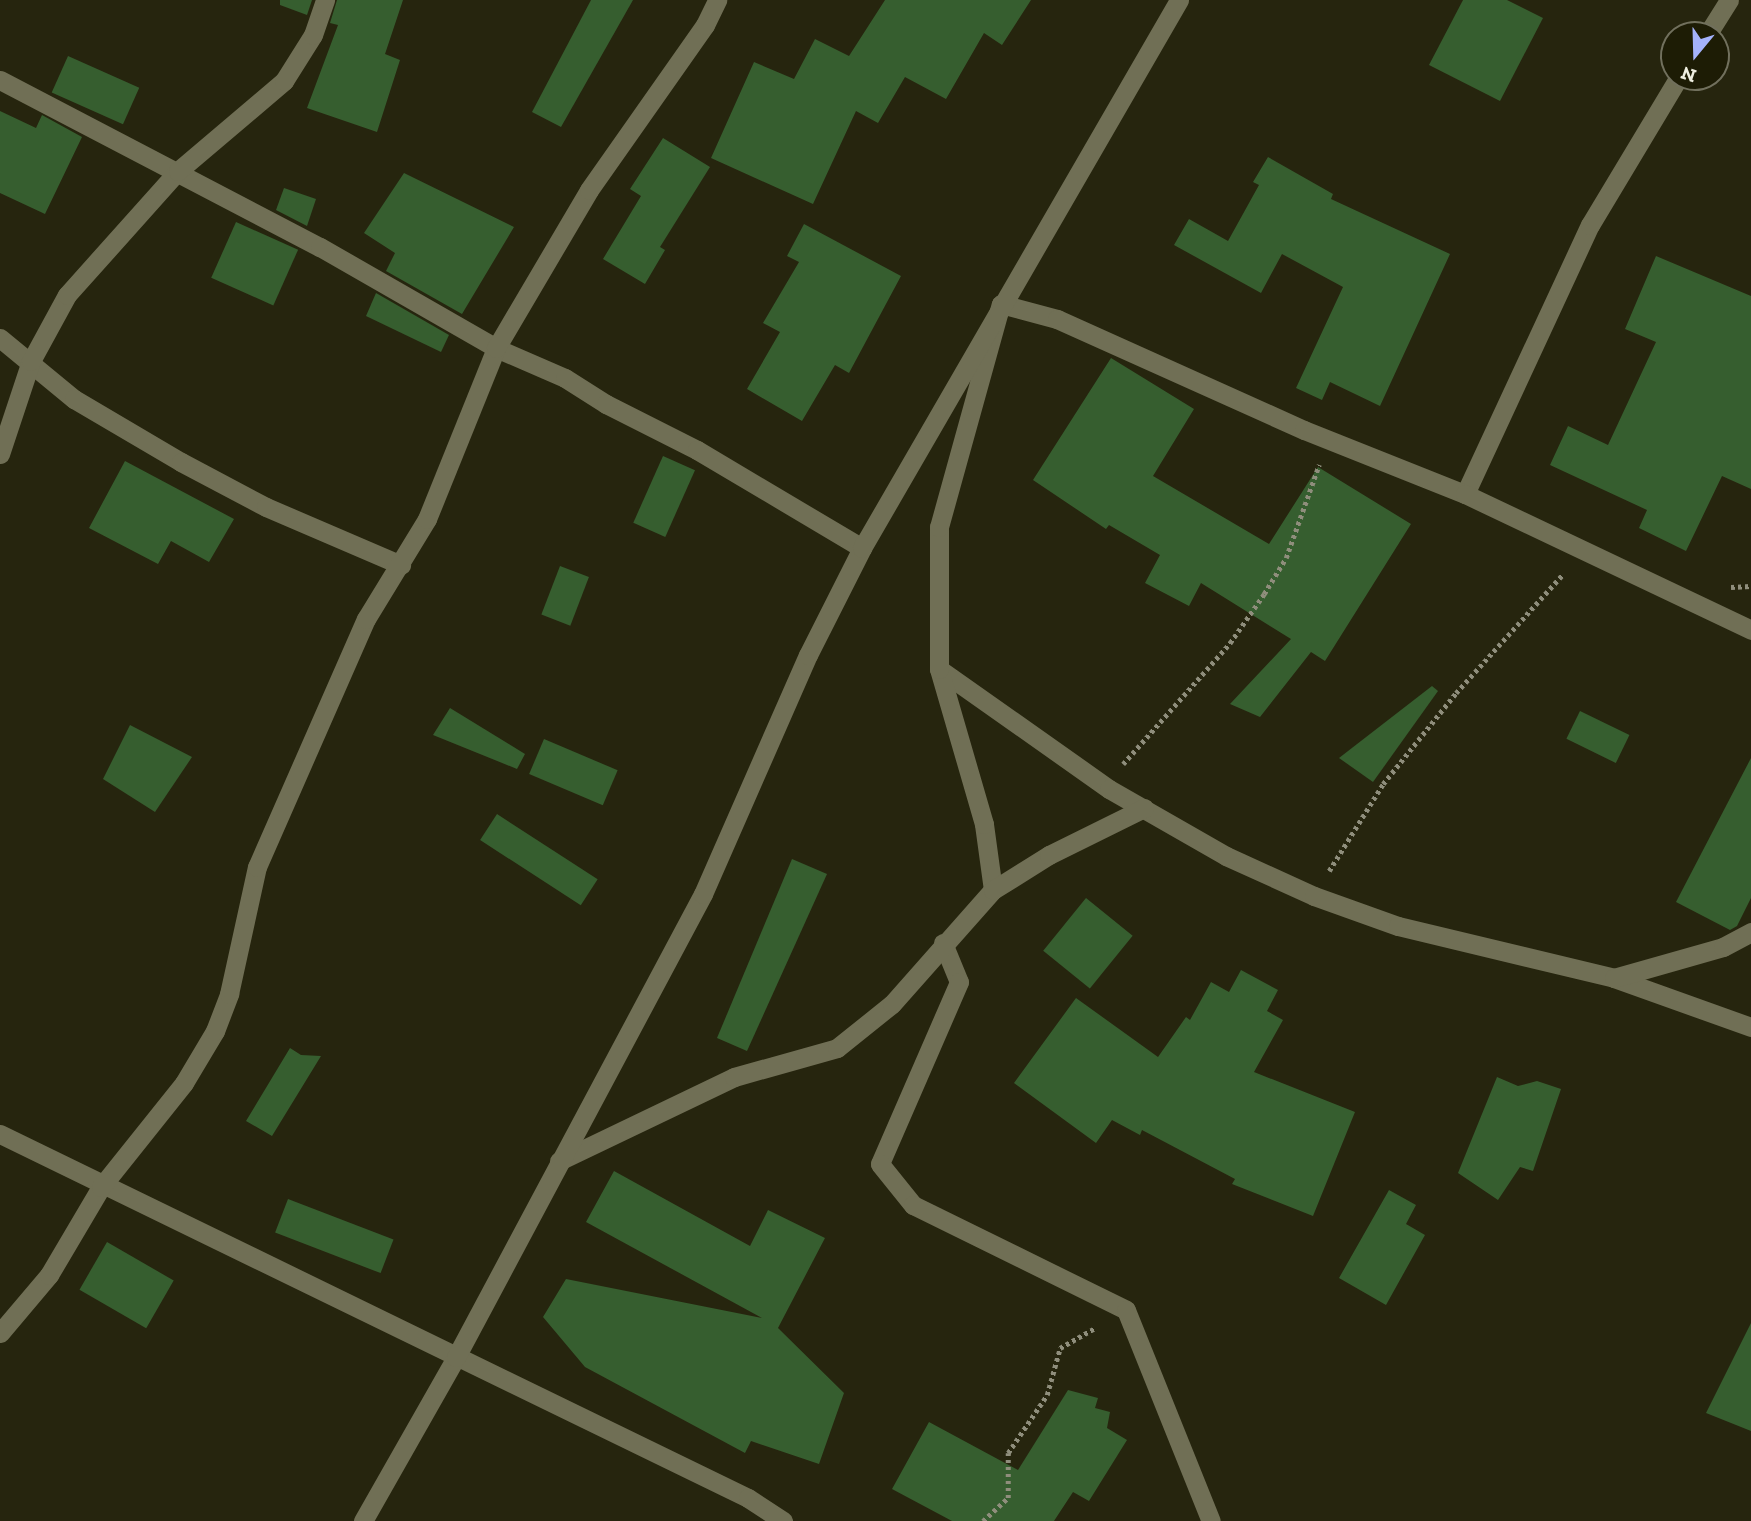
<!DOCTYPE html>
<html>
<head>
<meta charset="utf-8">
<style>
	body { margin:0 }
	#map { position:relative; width:1751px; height:1521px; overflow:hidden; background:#26250e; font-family:"Zilla Slab",serif }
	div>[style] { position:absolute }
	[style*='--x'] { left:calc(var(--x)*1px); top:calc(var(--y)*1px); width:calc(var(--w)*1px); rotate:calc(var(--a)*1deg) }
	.building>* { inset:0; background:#365e2f; transform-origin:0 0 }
	.path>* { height:4.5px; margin-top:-2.25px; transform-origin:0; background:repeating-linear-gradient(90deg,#8f8e7c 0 3.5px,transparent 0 7px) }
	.minor>* { height:19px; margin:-9.5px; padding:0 9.5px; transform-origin:9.5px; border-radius:9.5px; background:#706f55 }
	span { translate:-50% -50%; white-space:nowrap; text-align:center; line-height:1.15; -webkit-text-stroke:5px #1d1c05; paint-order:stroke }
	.north { position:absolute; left:1660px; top:21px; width:70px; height:70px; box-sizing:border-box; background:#1d1c05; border:2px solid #71705d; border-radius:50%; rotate:199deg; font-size:19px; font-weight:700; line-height:28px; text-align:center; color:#efefe1 }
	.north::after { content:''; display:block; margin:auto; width:24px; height:32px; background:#a4b2fc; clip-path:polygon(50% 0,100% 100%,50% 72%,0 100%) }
</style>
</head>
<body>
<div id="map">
	<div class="building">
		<div style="clip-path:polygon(280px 0,312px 0,307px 15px,280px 5px)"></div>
		<div style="clip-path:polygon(337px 0,403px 0,385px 54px,400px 60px,377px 132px,307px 108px,338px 25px,330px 23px)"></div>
		<div style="clip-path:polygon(591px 0,633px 0,561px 127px,532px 112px)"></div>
		<div style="clip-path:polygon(885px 0,1031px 0,1002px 45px,984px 33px,946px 99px,905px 77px,878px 123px,856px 111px,813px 204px,711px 158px,754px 62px,794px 79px,815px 39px,849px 56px)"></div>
		<div style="clip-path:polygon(1463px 0,1507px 0,1543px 18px,1500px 101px,1429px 65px)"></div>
		<div style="left:68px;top:56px;width:78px;height:40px;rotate:24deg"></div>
		<div style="clip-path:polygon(0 111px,36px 128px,42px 115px,82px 137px,45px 214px,0 193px)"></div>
		<div style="clip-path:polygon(663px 138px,710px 167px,660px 247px,665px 250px,645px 284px,603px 259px,641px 196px,630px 189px)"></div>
		<div style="clip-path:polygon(1268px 157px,1333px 194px,1331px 199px,1450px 254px,1380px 406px,1330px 382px,1322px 400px,1296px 388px,1343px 287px,1282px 254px,1261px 293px,1174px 245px,1189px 219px,1228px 241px,1259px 185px,1253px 182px)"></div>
		<div style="clip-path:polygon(404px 173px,514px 227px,462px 314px,386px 271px,395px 253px,364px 233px)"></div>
		<div style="clip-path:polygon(284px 188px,316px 199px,307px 226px,276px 210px)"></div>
		<div style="left:236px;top:222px;width:68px;height:61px;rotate:24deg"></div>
		<div style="clip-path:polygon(804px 224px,901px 276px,849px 373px,835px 365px,802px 421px,747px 389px,780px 332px,763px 323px,799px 262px,787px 256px)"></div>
		<div style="clip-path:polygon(1656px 256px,1751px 296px,1751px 489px,1722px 476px,1686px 551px,1639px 528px,1647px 510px,1550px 465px,1568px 426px,1608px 445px,1656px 342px,1625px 329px)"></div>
		<div style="clip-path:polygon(376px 293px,449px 335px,441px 352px,366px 316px)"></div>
		<div style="clip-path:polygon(1111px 358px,1194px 409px,1153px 476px,1269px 544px,1318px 467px,1411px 524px,1325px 661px,1311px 652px,1260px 717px,1230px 704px,1291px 639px,1201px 583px,1189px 606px,1145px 583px,1160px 555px,1109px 525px,1106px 529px,1033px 480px)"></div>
		<div style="left:663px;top:456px;width:35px;height:73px;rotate:24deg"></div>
		<div style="clip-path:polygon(125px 461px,234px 519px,209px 562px,171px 541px,158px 564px,89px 528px)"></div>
		<div style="left:560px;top:566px;width:31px;height:52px;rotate:21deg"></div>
		<div style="clip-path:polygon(1432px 686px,1438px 691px,1373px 782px,1339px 758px)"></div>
		<div style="clip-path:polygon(450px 708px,525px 754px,517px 769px,433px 735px)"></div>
		<div style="left:1580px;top:711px;width:55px;height:31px;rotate:26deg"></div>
		<div style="clip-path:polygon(130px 725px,192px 757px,155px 812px,103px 779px)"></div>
		<div style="left:544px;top:739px;width:80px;height:38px;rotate:23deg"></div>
		<div style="clip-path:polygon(1751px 758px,1751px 898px,1737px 926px,1730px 930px,1676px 902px)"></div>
		<div style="left:497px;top:814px;width:120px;height:31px;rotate:33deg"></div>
		<div style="clip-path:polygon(792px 859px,827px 874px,747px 1051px,717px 1038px)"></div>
		<div style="left:1086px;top:898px;width:60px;height:68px;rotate:39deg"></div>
		<div style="clip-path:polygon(1241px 970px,1278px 990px,1267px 1011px,1283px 1020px,1254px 1072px,1355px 1112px,1313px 1216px,1232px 1184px,1235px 1179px,1142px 1130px,1140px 1135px,1112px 1120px,1096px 1143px,1014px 1083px,1076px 998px,1158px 1057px,1186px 1017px,1190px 1020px,1211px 982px,1229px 992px)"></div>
		<div style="clip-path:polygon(290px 1048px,301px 1055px,321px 1056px,272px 1136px,246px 1121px)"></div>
		<div style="clip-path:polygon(1497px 1077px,1518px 1086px,1537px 1081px,1561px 1089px,1533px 1171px,1520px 1167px,1498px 1200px,1458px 1173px)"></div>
		<div style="clip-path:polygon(614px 1171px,750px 1246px,768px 1210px,825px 1238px,778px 1328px,844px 1393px,819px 1464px,751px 1441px,745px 1453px,585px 1367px,543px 1317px,566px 1279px,762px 1318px,586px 1222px)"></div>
		<div style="clip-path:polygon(1389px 1190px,1416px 1205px,1406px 1224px,1425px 1235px,1386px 1305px,1339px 1278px)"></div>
		<div style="left:288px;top:1199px;width:113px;height:36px;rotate:21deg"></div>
		<div style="left:107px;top:1242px;width:77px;height:55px;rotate:30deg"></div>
		<div style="clip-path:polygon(1751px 1323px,1751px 1431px,1706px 1413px)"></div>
		<div style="clip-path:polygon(1068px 1390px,1098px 1398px,1095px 1408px,1110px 1412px,1107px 1428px,1127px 1440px,1089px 1501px,1073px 1492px,1054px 1521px,952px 1521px,892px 1489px,929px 1422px,1018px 1470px)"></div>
	</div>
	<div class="path">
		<div style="--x:1731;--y:587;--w:20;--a:-3"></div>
		<div style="--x:1123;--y:764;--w:162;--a:-48.5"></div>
		<div style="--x:1230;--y:643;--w:60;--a:-55.2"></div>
		<div style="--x:1264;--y:594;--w:42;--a:-58.6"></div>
		<div style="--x:1286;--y:558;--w:99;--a:-70.5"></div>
		<div style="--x:1329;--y:871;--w:102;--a:-58.2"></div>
		<div style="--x:1383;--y:784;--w:117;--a:-51.3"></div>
		<div style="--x:1456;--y:693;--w:160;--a:-48"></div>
		<div style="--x:983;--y:1521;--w:34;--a:-43"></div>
		<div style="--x:1008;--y:1498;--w:45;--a:-90"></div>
		<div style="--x:1008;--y:1453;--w:70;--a:-56.1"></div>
		<div style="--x:1047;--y:1395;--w:49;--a:-74.5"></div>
		<div style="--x:1060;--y:1348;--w:40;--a:-29.7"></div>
	</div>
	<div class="minor">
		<div style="--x:1707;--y:35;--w:41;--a:-57.8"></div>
		<div style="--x:0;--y:80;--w:361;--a:27.6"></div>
		<div style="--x:320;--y:247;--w:203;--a:29.8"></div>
		<div style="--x:496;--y:348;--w:75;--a:23.5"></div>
		<div style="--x:565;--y:378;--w:49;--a:32.4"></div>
		<div style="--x:606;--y:404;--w:102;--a:26.8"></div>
		<div style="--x:697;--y:450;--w:192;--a:30.7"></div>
		<div style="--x:0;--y:338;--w:96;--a:39.5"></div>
		<div style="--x:74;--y:399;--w:124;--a:30.5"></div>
		<div style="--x:181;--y:462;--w:96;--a:27.9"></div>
		<div style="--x:266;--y:507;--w:147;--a:23.2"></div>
		<div style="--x:0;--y:454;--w:98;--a:-71.6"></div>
		<div style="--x:31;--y:361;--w:75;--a:-61.4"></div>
		<div style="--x:67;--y:295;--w:166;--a:-48.2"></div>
		<div style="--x:178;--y:171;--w:139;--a:-40.3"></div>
		<div style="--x:284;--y:81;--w:54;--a:-57.8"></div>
		<div style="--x:313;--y:35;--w:37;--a:-71"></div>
		<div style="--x:1465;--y:494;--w:297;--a:-65.1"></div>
		<div style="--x:1590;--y:225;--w:173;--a:-59"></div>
		<div style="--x:939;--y:669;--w:208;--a:35.2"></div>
		<div style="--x:1109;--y:789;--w:135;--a:29.8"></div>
		<div style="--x:1226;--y:856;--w:97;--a:24.4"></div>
		<div style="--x:1314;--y:896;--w:89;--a:19.7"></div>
		<div style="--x:1398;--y:926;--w:222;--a:13.5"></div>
		<div style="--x:1614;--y:978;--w:145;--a:19.7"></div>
		<div style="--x:993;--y:890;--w:67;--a:-97.8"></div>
		<div style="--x:984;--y:824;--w:161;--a:-106.2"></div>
		<div style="--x:939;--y:669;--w:142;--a:-90"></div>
		<div style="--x:939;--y:527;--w:231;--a:-74.5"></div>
		<div style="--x:1001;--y:304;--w:58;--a:15"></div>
		<div style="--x:1057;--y:319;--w:271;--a:24.2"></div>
		<div style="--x:1304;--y:430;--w:173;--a:21.7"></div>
		<div style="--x:1465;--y:494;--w:317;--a:25.4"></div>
		<div style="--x:943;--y:943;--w:42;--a:67.7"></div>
		<div style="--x:959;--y:982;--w:198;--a:113.5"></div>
		<div style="--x:880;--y:1164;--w:53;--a:51.2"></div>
		<div style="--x:913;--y:1205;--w:237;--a:26.2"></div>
		<div style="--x:1126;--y:1310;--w:227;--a:68.1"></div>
		<div style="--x:1614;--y:978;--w:113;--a:-15.9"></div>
		<div style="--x:1723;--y:947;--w:32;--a:-28"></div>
		<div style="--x:0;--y:1134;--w:832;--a:25.95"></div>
		<div style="--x:748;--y:1498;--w:42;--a:33.3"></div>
		<div style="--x:559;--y:1161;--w:194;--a:-25.6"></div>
		<div style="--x:734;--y:1077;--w:107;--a:-15.7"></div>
		<div style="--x:837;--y:1048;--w:70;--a:-38.7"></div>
		<div style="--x:892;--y:1004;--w:152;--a:-48.5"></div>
		<div style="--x:993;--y:890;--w:66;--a:-32"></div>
		<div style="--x:1049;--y:855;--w:106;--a:-26.3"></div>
		<div style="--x:0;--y:1333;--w:76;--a:-49.8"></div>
		<div style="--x:49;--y:1275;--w:102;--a:-59.4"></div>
		<div style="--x:101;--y:1187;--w:133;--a:-51.4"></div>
		<div style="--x:184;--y:1083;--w:61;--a:-59.2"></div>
		<div style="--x:215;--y:1031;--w:40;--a:-69"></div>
		<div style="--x:229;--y:994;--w:130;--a:-77.6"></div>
		<div style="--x:257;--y:867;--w:271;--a:-66.3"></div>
		<div style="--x:366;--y:619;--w:117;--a:-58.6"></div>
		<div style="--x:427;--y:519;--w:184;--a:-68"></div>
		<div style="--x:496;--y:348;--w:183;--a:-59.5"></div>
		<div style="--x:589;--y:190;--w:202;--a:-54.9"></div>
		<div style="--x:705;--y:25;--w:28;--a:-64"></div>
		<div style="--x:363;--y:1521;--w:189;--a:-60.4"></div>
		<div style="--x:456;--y:1357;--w:525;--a:-61.92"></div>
		<div style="--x:703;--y:894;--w:261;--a:-66.3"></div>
		<div style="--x:808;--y:655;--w:120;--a:-63.2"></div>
		<div style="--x:862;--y:548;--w:633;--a:-59.95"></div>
	</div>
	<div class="north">N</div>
</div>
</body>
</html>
